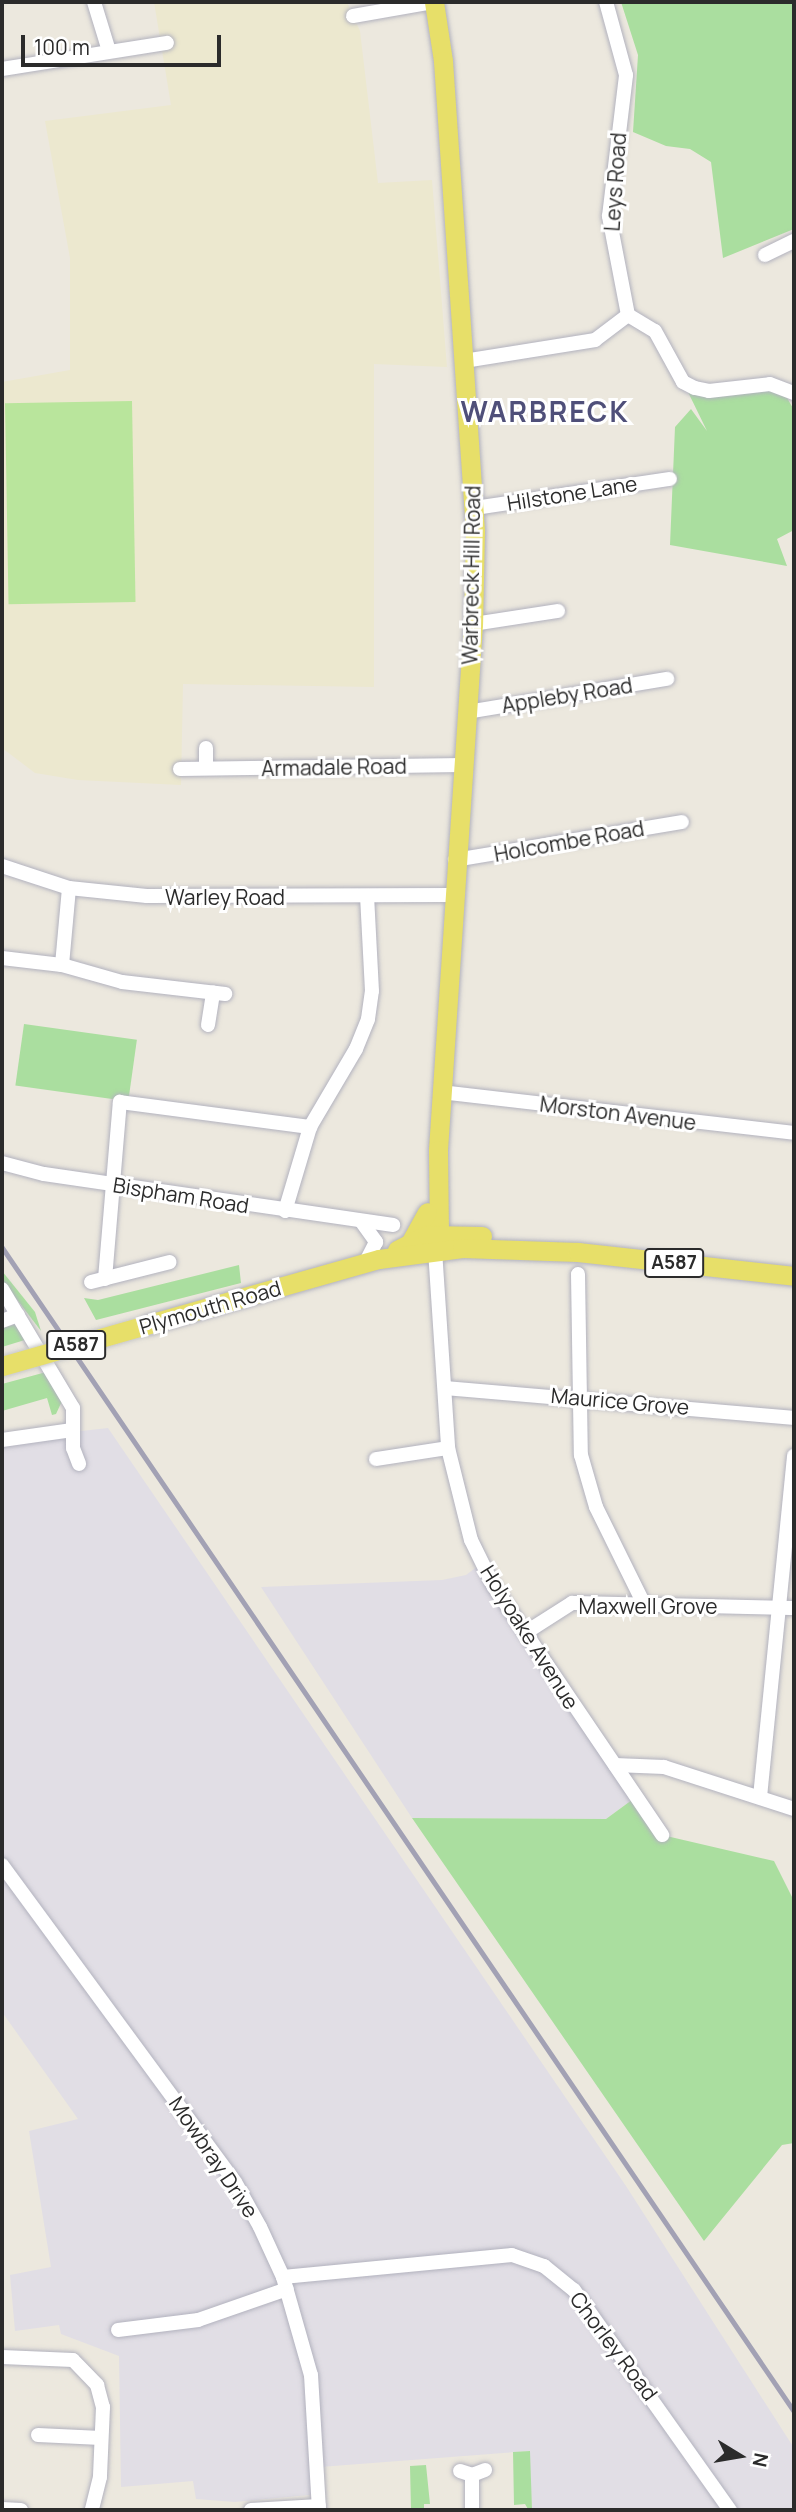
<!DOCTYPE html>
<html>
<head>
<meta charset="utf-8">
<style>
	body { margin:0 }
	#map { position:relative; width:796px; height:2512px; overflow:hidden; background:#ece8de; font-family:Manrope,sans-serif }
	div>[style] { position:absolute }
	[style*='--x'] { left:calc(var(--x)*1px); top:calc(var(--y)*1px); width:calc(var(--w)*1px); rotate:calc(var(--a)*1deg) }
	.industrial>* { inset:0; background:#e1dee5 }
	.education>* { inset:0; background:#ece8cf }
	.green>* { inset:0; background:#aade9f; transform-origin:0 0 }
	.pitch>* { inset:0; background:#b9e59c; transform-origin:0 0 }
	.roads { filter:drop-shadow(0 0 2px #b2b2be) drop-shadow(0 0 2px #b2b2be) }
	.minor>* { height:14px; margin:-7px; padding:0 7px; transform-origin:7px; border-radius:7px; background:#fff }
	.major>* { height:19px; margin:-9.5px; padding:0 9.5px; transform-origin:9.5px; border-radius:9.5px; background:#e7df69 }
	.rail>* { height:4.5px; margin:-2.25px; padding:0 2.25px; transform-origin:2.25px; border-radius:2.25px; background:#a2a1b4 }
	.bridges { filter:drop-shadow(0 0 2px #c8c8c8) drop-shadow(0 0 2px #c8c8c8) }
	.major-bridge>* { height:19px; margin:-9.5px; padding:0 9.5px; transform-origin:9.5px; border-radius:9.5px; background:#e7df69 }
	span { translate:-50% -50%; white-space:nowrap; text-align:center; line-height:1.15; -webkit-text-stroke:6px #fff; paint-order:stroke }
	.shield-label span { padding:2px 5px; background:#fff; border:2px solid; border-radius:5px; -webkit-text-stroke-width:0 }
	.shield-label { font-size:19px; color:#2b2b2b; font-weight:700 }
	.street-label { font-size:21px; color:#2b2b2b }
	.district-label { font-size:28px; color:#4f4f79; font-weight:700; letter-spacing:2px }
	.frame { position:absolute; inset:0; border:4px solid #2b2b2b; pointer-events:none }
	.north { position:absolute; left:705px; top:2421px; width:70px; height:70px; -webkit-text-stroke:5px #fff; paint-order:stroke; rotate:101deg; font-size:19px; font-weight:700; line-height:28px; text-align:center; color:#2b2b2b }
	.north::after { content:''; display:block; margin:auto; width:24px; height:32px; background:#2b2b2b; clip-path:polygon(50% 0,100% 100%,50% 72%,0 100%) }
	.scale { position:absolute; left:21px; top:35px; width:200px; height:32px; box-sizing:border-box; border:4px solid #2b2b2b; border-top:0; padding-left:9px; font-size:21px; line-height:24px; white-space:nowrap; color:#2b2b2b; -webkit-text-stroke:5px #fff; paint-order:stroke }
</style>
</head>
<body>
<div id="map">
	<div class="industrial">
		<div style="clip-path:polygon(108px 1428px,626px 2186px,794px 2448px,794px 2510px,532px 2510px,529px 2451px,320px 2467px,319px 2494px,235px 2502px,196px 2499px,193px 2481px,121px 2487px,119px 2356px,61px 2334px,59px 2325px,15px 2331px,10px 2275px,51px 2267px,29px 2131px,78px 2119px,2px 2012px,2px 1440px)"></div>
		<div style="clip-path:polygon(482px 1563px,636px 1797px,606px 1819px,412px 1818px,261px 1587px,442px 1580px,466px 1575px)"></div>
	</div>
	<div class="education">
		<div style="clip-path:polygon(154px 2px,347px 2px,360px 31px,378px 183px,432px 180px,447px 367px,374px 364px,374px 687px,183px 684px,181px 785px,78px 780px,35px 773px,2px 748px,2px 382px,70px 370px,70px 258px,45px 121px,171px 105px)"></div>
	</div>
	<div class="green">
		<div style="clip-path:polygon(621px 2px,794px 2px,794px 229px,723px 258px,711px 162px,690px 149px,666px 146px,633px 132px,638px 55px)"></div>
		<div style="clip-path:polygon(771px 390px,786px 396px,794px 410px,794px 530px,777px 539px,787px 566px,670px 545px,675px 427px,691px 409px,707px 431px,688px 392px,712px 397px)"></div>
		<div style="left:24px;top:1024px;width:114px;height:62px;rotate:8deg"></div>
		<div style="clip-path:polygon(239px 1265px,241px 1283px,96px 1320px,84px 1298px,98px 1300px)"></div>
		<div style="clip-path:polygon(2px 1271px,35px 1312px,41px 1331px,2px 1280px)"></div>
		<div style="clip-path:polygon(17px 1324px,28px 1339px,2px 1347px,2px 1328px)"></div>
		<div style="clip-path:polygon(50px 1371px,63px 1399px,56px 1414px,52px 1415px,47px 1398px,2px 1411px,2px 1384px)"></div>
		<div style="clip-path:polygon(636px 1797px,662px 1835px,774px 1861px,794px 1901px,794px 2143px,782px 2145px,704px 2241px,412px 1818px,606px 1819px)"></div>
		<div style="clip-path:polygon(530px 2451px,532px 2509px,528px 2509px,525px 2504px,514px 2505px,513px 2452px)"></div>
		<div style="clip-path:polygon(426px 2465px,430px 2504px,424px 2504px,424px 2510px,411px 2510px,410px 2466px)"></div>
	</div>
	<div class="pitch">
		<div style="left:132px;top:401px;width:201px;height:127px;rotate:89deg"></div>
	</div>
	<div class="roads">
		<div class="minor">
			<div style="--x:94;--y:2;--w:51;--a:73"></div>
			<div style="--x:353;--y:16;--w:81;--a:-9.9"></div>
			<div style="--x:2;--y:69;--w:167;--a:-9"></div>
			<div style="--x:765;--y:255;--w:32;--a:-26"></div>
			<div style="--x:628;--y:315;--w:31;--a:31"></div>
			<div style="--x:655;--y:331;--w:58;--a:61.2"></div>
			<div style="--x:683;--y:382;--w:13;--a:27"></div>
			<div style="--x:695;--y:388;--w:14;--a:12"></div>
			<div style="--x:709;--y:391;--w:61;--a:-6.5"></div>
			<div style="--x:770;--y:384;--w:26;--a:21"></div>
			<div style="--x:464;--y:361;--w:133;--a:-9.1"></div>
			<div style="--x:595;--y:340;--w:41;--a:-37.1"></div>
			<div style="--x:628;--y:315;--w:101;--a:-100.9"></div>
			<div style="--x:609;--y:216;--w:142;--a:-83.1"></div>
			<div style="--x:626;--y:75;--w:76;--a:-105.3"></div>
			<div style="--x:475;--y:508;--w:197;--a:-8.5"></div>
			<div style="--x:473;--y:624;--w:86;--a:-8.7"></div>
			<div style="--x:467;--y:712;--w:203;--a:-9.4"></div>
			<div style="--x:206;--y:748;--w:20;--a:90"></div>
			<div style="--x:180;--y:769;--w:283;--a:-0.8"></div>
			<div style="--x:455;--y:860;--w:230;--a:-9.5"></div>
			<div style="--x:2;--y:866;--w:71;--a:18.2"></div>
			<div style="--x:69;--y:888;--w:78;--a:5.9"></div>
			<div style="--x:147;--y:896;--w:306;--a:-0.2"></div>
			<div style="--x:2;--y:958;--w:60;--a:6.7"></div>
			<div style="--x:62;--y:965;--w:62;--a:15.8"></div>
			<div style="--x:122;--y:982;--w:104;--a:6.6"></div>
			<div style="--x:62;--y:965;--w:77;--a:-84.8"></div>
			<div style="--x:208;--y:1025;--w:33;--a:-81"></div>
			<div style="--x:441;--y:1092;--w:355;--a:6.6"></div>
			<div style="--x:2;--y:1163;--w:43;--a:14.7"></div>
			<div style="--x:44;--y:1174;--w:353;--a:8.3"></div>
			<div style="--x:285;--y:1211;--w:88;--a:-73.4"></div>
			<div style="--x:310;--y:1127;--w:91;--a:-59.5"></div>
			<div style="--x:356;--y:1049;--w:32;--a:-68"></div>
			<div style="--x:368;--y:1019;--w:28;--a:-82"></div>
			<div style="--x:372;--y:991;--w:94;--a:-93"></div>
			<div style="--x:361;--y:1221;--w:26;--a:54"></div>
			<div style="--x:376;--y:1242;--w:25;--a:117"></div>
			<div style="--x:435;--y:1250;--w:198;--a:86.2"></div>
			<div style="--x:448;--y:1448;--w:95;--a:76"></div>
			<div style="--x:471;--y:1540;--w:50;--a:63.9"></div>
			<div style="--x:493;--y:1585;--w:302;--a:55.9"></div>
			<div style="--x:578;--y:1274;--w:181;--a:89.1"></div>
			<div style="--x:581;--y:1455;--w:54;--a:73.9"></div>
			<div style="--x:596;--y:1507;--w:108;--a:63.7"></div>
			<div style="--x:105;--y:1279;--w:178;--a:-85.2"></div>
			<div style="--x:120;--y:1102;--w:192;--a:7.5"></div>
			<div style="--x:91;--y:1282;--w:81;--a:-14.2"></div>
			<div style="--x:2;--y:1289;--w:139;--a:59.2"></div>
			<div style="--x:73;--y:1408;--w:40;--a:90"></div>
			<div style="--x:73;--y:1448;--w:17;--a:69"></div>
			<div style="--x:2;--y:1321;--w:17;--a:-21"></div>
			<div style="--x:446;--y:1388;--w:349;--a:4.9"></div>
			<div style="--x:2;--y:1440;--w:71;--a:-8.1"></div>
			<div style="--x:376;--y:1459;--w:73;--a:-8.7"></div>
			<div style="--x:525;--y:1633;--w:56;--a:-32.6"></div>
			<div style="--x:572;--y:1603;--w:222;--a:1.3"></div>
			<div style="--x:615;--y:1765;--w:49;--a:2.3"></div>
			<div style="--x:664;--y:1767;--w:137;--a:17.9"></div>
			<div style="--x:760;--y:1797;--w:343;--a:-84.3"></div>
			<div style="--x:2;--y:1865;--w:393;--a:53.7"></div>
			<div style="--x:235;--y:2182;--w:51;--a:60.9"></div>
			<div style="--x:260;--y:2227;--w:55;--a:65.3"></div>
			<div style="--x:283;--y:2277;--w:102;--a:74.1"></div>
			<div style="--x:311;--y:2375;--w:135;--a:86.6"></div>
			<div style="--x:283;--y:2277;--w:230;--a:-5.5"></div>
			<div style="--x:512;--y:2255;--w:34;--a:19"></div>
			<div style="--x:544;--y:2266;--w:38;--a:39"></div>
			<div style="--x:574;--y:2290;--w:270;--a:54.7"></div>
			<div style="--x:118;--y:2330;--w:81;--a:-7.1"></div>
			<div style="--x:198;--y:2320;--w:94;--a:-19.2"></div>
			<div style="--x:2;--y:2357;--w:71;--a:2.4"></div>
			<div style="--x:73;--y:2360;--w:35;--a:46"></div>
			<div style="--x:97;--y:2385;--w:23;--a:75"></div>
			<div style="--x:103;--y:2407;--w:70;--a:92.5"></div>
			<div style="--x:100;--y:2477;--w:34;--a:104"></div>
			<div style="--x:38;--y:2435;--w:63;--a:2.7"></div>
			<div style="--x:460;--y:2471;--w:13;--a:18"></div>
			<div style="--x:472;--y:2475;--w:35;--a:90"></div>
			<div style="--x:472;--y:2475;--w:14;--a:-21"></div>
			<div style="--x:2;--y:2509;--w:19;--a:3"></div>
			<div style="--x:251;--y:2510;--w:68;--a:-3.4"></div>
		</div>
		<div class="major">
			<div style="--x:434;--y:2;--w:60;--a:81.3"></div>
			<div style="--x:443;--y:61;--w:472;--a:86.1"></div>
			<div style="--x:475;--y:532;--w:92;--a:91.2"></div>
			<div style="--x:473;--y:624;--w:527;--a:93.81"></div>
			<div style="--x:438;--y:1150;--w:84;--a:89.3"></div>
			<div style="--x:439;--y:1234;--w:16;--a:104"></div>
			<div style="--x:410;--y:1243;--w:35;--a:-61"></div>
			<div style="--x:397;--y:1250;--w:34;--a:-27"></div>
			<div style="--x:427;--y:1235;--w:55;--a:1"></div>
			<div style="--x:149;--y:1324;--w:239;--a:-15.8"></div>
			<div style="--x:379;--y:1259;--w:84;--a:-7.5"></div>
			<div style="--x:462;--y:1248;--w:116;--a:2"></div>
			<div style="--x:578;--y:1252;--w:217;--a:6.3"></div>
		</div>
	</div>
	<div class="rail">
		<div style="--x:2;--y:1247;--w:1408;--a:55.77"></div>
	</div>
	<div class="bridges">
		<div class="major-bridge">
			<div style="--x:2;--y:1366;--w:153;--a:-15.9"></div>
		</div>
	</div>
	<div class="shield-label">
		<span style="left:674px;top:1263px">A587</span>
		<span style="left:76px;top:1345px">A587</span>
	</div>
	<div class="street-label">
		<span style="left:615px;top:182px;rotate:-86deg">Leys Road</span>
		<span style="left:572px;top:493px;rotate:-9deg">Hilstone Lane</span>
		<span style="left:471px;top:575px;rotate:-89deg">Warbreck Hill Road</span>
		<span style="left:567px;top:695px;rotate:-9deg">Appleby Road</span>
		<span style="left:334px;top:767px;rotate:-1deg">Armadale Road</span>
		<span style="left:569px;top:841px;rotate:-10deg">Holcombe Road</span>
		<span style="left:225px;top:897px">Warley Road</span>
		<span style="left:618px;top:1113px;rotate:7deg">Morston Avenue</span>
		<span style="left:181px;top:1195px;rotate:9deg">Bispham Road</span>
		<span style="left:210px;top:1307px;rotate:-16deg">Plymouth Road</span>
		<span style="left:620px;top:1401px;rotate:5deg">Maurice Grove</span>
		<span style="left:648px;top:1606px">Maxwell Grove</span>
		<span style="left:530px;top:1637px;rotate:58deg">Holyoake Avenue</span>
		<span style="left:214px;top:2157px;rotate:56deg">Mowbray Drive</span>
		<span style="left:614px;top:2346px;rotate:53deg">Chorley Road</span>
	</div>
	<div class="district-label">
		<span style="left:545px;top:411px">WARBRECK</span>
	</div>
	<div class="frame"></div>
	<div class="north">N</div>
	<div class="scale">100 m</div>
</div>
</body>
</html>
